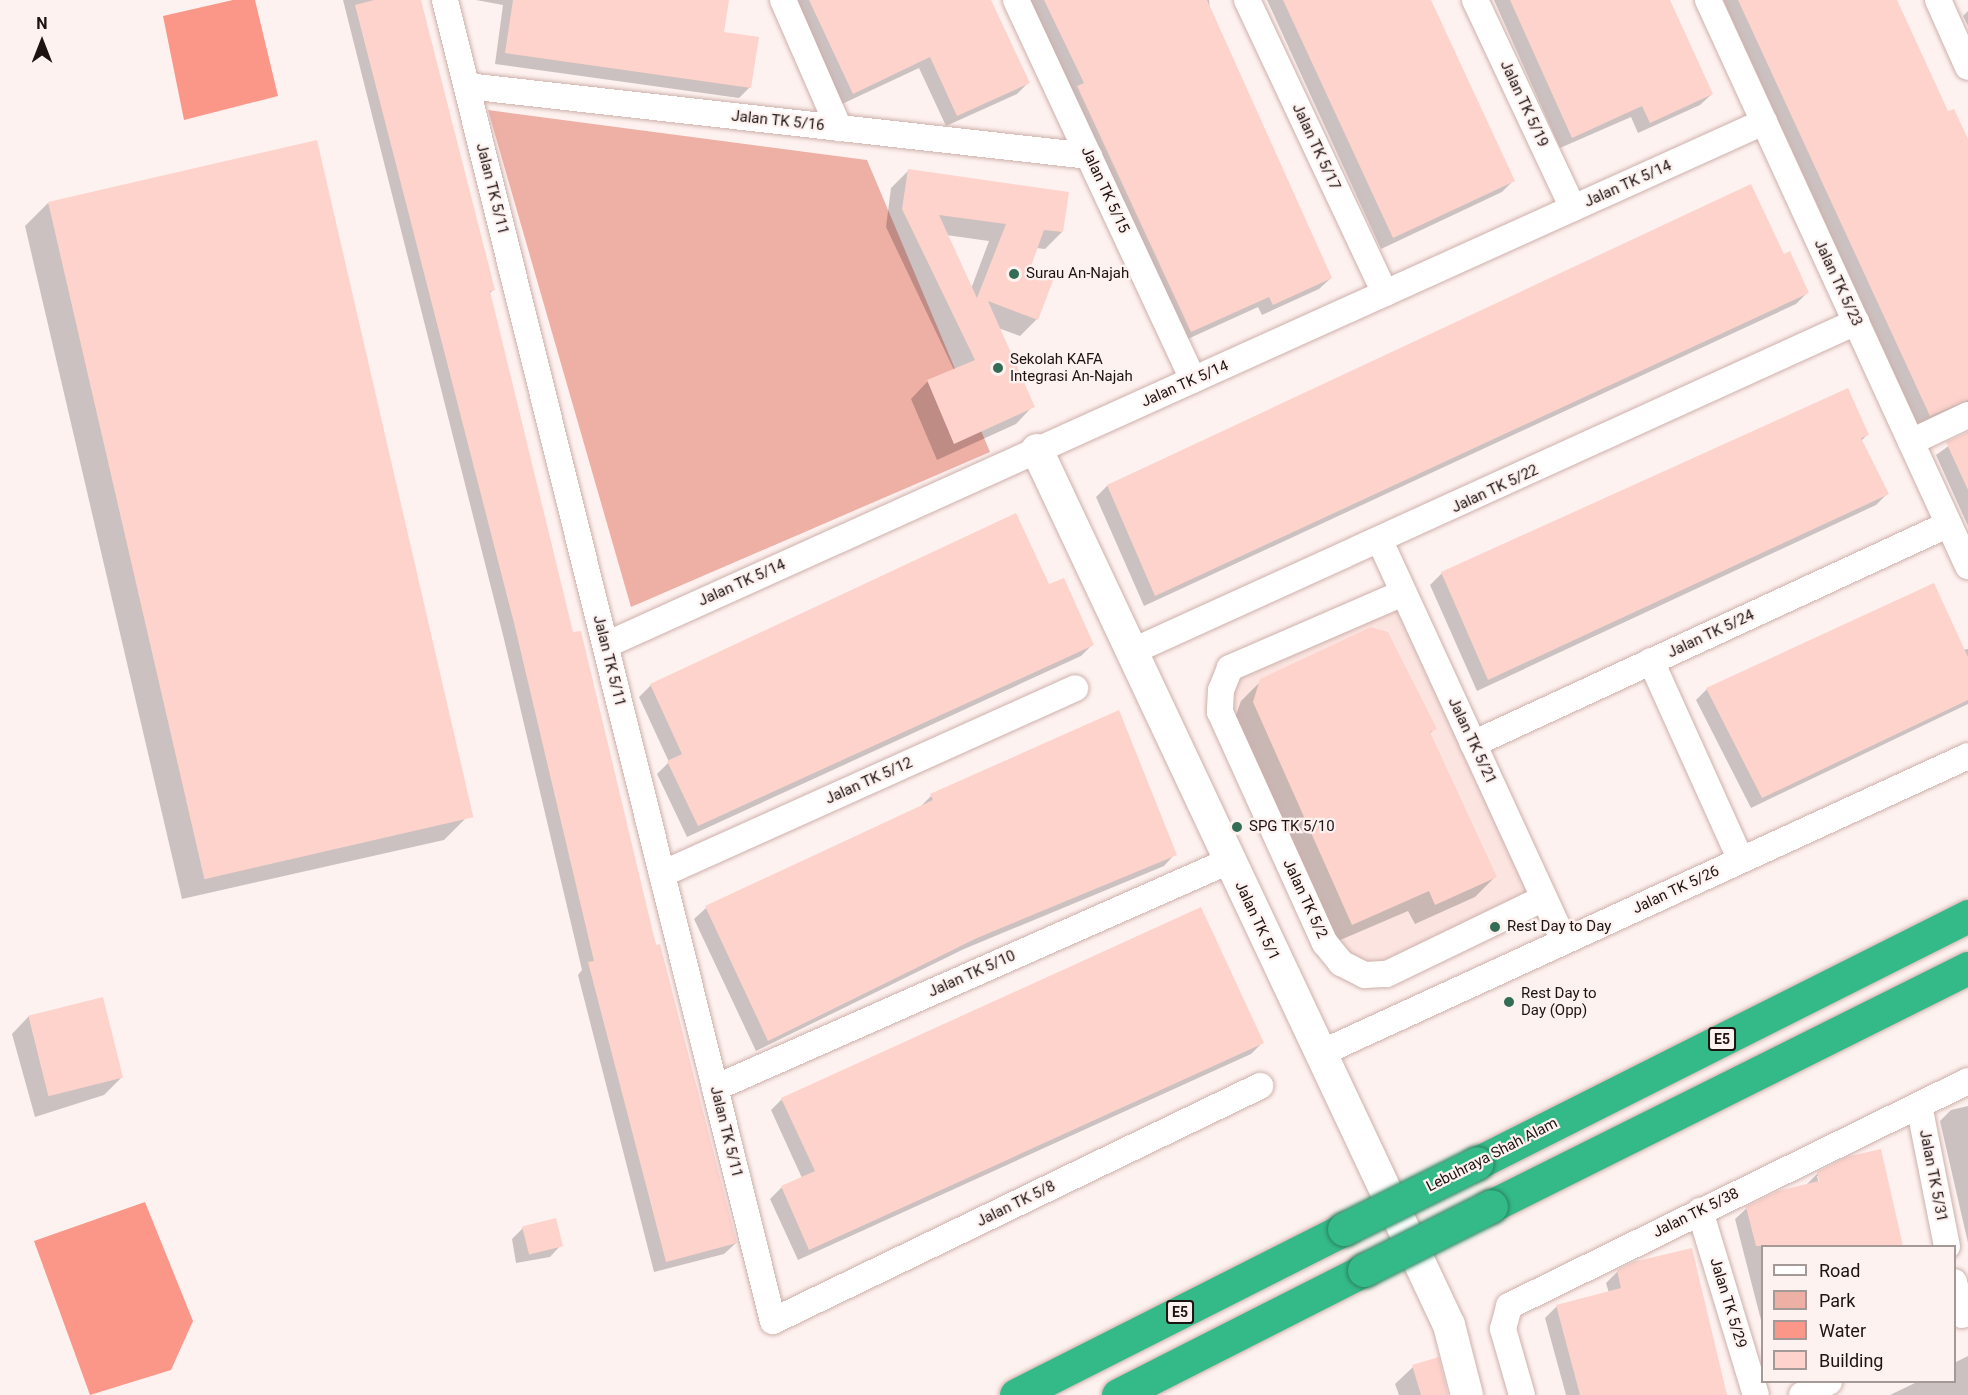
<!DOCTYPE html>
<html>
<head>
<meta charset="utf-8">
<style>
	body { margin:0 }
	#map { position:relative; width:1968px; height:1395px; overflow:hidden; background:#fef2f0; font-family:Roboto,sans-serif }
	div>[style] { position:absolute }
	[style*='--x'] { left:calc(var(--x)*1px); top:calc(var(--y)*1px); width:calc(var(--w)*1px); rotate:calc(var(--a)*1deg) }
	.built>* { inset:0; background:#fce5e1 }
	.green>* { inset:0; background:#eeafa5 }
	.water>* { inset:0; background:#fa9789 }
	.shadow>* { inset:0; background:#0003 }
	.building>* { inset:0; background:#fed3cc; transform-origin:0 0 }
	.roads { filter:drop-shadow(0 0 2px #cdb0ab) drop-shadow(0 0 2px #cdb0ab) }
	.minor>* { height:26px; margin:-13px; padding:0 13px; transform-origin:13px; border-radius:13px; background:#fff }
	.tertiary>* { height:32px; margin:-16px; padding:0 16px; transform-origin:16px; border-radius:16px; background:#fff }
	.motorway>* { height:33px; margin:-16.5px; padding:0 16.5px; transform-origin:16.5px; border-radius:16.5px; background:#34ba89 }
	.bridges { filter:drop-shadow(0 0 2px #2c805f) drop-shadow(0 0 2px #2c805f) }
	.motorway-bridge>* { height:33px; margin:-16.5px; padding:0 16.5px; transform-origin:16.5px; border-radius:16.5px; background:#34ba89 }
	.dots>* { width:16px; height:16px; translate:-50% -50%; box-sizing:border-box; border:3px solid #fef2f0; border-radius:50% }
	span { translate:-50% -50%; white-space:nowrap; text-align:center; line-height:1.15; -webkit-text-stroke:4.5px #fef2f0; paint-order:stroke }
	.shield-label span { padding:2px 4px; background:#fef2f0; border:2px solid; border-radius:4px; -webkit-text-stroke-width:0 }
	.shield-label { font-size:14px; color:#1d1311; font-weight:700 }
	.street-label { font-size:15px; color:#1d1311 }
	.poi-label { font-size:15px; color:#1d1311 }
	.left { translate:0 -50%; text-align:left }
	.legend { position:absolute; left:1761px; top:1245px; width:195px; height:138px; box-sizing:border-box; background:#fef2f0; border:2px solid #a49997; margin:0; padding:8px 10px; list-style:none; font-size:18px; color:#1d1311 }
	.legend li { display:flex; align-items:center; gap:12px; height:30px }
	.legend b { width:30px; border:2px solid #a49997 }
	.north { position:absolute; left:12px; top:12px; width:60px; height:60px; -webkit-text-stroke:4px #fef2f0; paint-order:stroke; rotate:0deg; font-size:16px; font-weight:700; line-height:24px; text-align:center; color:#1d1311 }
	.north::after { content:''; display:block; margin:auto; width:21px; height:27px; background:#1d1311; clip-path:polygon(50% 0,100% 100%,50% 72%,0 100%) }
</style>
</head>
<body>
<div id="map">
	<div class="built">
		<div style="clip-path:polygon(1396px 606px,1533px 894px,1384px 966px,1346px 957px,1332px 938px,1230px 709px,1230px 692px,1237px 676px)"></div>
	</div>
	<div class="green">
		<div style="clip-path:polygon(488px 110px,867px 160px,990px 452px,631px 607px)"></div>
	</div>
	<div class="water">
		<div style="clip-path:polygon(233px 0,255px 0,278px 96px,184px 120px,163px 16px)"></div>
		<div style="clip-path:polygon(145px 1202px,193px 1321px,171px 1370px,90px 1395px,34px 1241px)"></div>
	</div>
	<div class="shadow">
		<div style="clip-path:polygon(343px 0,420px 0,494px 289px,489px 294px,572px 634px,736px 1243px,724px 1254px,654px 1272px,578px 975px,582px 970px,503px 635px)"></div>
		<div style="clip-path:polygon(476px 0,728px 0,723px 33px,750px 87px,739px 98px,495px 64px,503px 5px)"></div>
		<div style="clip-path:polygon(792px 0,990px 0,1028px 83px,1017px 94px,946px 126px,919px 68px,842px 104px)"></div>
		<div style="clip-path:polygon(1027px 0,1209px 0,1210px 8px,1331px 278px,1319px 289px,1262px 315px,1258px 307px,1179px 343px)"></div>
		<div style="clip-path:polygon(1267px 0,1429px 0,1513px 181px,1502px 192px,1381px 249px)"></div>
		<div style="clip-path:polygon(1494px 0,1668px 0,1712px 94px,1700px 105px,1638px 133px,1631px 117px,1560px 148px)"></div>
		<div style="clip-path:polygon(1723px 0,1895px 0,1948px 113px,1968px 142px,1968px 419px,1919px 427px)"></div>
		<div style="clip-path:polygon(1968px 11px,1968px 26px,1963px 16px)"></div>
		<div style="clip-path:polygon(evenodd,908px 171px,1062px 232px,1045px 249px,1036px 248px,1028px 270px,1037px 319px,1020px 336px,998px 328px,1033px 406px,1016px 424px,937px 460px,911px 399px,928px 381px,954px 370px,886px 227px,891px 188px,908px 171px,946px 235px,989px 241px,971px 289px,946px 235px)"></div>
		<div style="clip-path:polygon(1751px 186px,1784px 256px,1807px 293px,1796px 304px,1144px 606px,1096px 497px,1107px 486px)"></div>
		<div style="clip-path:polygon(48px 203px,467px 817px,444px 840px,182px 899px,25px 226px)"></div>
		<div style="clip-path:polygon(1847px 390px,1868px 434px,1861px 441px,1887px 494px,1876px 505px,1477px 691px,1430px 585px,1441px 574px)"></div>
		<div style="clip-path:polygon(1968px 432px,1968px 526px,1936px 455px)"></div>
		<div style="clip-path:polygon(1016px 515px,1048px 586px,1092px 645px,1081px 656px,687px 837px,657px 774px,669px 762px,639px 697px,651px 685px)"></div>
		<div style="clip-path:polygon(1968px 649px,1968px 704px,1751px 808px,1696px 700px,1707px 689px)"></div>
		<div style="clip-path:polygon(1261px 681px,1435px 729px,1429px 734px,1495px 877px,1475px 897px,1415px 924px,1408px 911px,1331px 944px,1233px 723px,1241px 701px)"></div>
		<div style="clip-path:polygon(931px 796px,1175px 854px,1164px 866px,964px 949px,756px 1051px,694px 919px,706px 908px,920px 807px)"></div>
		<div style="clip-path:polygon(29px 1016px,121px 1078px,104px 1095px,35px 1117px,12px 1034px)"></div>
		<div style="clip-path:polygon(1263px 1042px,1251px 1054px,798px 1260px,770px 1199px,781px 1188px,802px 1178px,771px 1110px,782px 1099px)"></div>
		<div style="clip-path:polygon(1968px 1106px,1968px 1243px,1940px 1121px,1951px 1110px)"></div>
		<div style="clip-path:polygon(evenodd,1880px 1151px,1902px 1246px,1762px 1246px,1762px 1324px,1735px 1219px,1747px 1208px,1807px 1184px,1818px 1173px,1880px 1151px,1817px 1176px,1820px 1176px,1820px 1188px,1817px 1176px)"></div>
		<div style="clip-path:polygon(523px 1228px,561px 1245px,550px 1257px,516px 1263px,512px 1239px)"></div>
		<div style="clip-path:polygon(1618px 1271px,1726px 1395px,1566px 1395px,1545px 1318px,1556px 1307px,1609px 1293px,1606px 1283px)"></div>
		<div style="clip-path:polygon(1968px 1356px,1968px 1395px,1890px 1395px,1917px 1382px,1954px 1382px,1954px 1363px)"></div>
		<div style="clip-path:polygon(1413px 1367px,1447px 1395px,1399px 1395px,1395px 1384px)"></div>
	</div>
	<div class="building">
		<div style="clip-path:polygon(374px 0,421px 0,495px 290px,490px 291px,573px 632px,581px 631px,656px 945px,660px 944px,737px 1243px,666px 1262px,588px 962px,594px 961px,514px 623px,355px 5px)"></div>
		<div style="clip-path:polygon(513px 0,729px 0,724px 32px,759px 37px,751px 88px,505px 53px)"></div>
		<div style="clip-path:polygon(809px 0,991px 0,1030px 83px,957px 116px,930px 57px,853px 94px)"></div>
		<div style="clip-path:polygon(1044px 0,1207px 0,1332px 278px,1273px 305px,1269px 297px,1191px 332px,1077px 86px,1084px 83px)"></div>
		<div style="clip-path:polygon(1283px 0,1431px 0,1515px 181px,1393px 238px)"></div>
		<div style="clip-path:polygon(1510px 0,1670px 0,1713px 94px,1650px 123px,1642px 106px,1572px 138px)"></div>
		<div style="clip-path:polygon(1738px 0,1897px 0,1948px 111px,1954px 109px,1968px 139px,1968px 400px,1930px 416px)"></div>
		<div style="left:317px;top:140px;width:695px;height:276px;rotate:77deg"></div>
		<div style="clip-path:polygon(evenodd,908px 169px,1069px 192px,1063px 232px,1044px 230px,1030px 269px,1054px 278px,1038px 320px,988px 301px,1035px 407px,954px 444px,927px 380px,975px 360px,902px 209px,908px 169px,939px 215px,1006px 224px,977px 298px,939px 215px)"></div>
		<div style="clip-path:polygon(1751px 184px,1784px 254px,1790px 251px,1809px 293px,1155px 596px,1107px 485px)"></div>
		<div style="clip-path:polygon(1848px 388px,1869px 435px,1861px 438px,1889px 494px,1488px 680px,1441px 572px)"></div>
		<div style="clip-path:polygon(1968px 432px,1968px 490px,1946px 442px)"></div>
		<div style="clip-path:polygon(1016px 513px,1049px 584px,1064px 578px,1094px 645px,698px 826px,667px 761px,682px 754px,650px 684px)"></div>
		<div style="clip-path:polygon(1934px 583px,1968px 657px,1968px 700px,1762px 798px,1706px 688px)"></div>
		<div style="clip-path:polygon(1371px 627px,1388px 632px,1437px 729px,1430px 732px,1497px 877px,1435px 905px,1429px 891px,1352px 925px,1253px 702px,1260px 679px)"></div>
		<div style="clip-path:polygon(1119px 710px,1177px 855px,977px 938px,768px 1041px,705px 906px,933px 800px,930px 794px)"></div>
		<div style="clip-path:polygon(1201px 907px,1264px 1043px,809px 1250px,781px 1186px,815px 1171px,781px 1098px)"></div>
		<div style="left:103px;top:997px;width:83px;height:77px;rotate:76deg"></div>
		<div style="clip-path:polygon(1881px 1149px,1903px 1246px,1756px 1246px,1746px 1207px,1778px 1191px,1819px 1181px,1817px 1172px,1846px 1157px)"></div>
		<div style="left:556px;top:1218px;width:29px;height:35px;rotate:76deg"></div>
		<div style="clip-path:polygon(1692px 1248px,1727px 1395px,1580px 1395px,1556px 1305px,1621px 1288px,1617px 1270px,1633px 1262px)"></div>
		<div style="clip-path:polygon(1439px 1357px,1448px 1395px,1421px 1395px,1412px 1365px)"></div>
	</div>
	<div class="roads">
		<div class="minor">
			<div style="--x:445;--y:0;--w:1361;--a:76.06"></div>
			<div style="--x:773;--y:1321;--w:541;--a:-25.76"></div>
			<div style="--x:783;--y:0;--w:140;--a:66.4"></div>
			<div style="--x:1016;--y:0;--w:419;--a:65"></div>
			<div style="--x:1247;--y:0;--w:324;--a:64.8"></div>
			<div style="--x:1475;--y:0;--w:230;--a:64.8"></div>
			<div style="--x:1708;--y:0;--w:623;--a:65.33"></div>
			<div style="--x:1938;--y:0;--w:73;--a:65.9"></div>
			<div style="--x:467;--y:86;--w:626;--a:6.42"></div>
			<div style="--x:1911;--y:442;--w:63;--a:-25.3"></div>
			<div style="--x:1380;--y:541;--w:440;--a:65.3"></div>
			<div style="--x:1403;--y:593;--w:189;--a:156.6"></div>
			<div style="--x:1230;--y:668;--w:24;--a:112"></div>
			<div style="--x:1221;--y:690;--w:22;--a:93"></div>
			<div style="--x:1220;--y:712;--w:254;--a:65.6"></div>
			<div style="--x:1325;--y:943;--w:26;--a:51"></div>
			<div style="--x:1341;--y:963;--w:27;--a:27"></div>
			<div style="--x:1365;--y:975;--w:22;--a:-3"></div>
			<div style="--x:1387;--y:974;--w:174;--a:-25.8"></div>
			<div style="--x:606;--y:645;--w:1271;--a:-24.31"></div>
			<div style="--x:1131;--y:652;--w:797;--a:-24.47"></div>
			<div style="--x:1651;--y:661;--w:218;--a:65.7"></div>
			<div style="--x:1473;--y:744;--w:524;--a:-24.81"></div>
			<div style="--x:662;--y:874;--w:453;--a:-24.2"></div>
			<div style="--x:1319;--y:1054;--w:714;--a:-24.66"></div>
			<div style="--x:715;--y:1088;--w:562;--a:-23.83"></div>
			<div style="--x:1919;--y:1105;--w:144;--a:78.8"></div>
			<div style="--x:1700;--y:1211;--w:192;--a:73.1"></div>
			<div style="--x:1954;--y:1282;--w:34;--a:76"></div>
			<div style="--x:1522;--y:1395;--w:69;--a:-106.1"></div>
			<div style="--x:1503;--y:1329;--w:24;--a:-75"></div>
			<div style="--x:1509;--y:1306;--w:511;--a:-26.11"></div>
			<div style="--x:1802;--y:1395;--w:30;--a:-26"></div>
		</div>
		<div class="tertiary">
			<div style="--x:1037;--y:450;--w:967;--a:64.79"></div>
			<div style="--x:1449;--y:1325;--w:72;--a:75.6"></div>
		</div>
		<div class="motorway">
			<div style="--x:1477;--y:1163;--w:550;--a:-26.7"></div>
			<div style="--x:1491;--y:1206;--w:533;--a:-26.52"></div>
			<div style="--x:1016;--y:1395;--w:368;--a:-26.8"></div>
			<div style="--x:1118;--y:1395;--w:276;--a:-26.9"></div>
		</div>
	</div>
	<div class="bridges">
		<div class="motorway-bridge">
			<div style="--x:1344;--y:1229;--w:148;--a:-26.4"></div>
			<div style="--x:1364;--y:1270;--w:142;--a:-26.7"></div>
		</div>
	</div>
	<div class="dots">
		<div style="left:1014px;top:274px;background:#346d55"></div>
		<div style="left:998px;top:368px;background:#346d55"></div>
		<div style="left:1237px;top:827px;background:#346d55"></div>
		<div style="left:1495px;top:927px;background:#346d55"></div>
		<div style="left:1509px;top:1002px;background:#346d55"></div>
	</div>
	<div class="shield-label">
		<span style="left:1722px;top:1039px">E5</span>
		<span style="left:1180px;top:1312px">E5</span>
	</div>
	<div class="street-label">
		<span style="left:1524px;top:104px;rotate:65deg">Jalan TK 5/19</span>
		<span style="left:778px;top:121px;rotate:6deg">Jalan TK 5/16</span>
		<span style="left:1316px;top:147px;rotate:65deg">Jalan TK 5/17</span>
		<span style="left:1628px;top:184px;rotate:-24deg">Jalan TK 5/14</span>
		<span style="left:492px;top:189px;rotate:76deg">Jalan TK 5/11</span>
		<span style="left:1105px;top:190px;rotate:65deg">Jalan TK 5/15</span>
		<span style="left:1838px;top:283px;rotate:65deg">Jalan TK 5/23</span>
		<span style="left:1185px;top:384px;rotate:-24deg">Jalan TK 5/14</span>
		<span style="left:1495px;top:489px;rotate:-25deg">Jalan TK 5/22</span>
		<span style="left:742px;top:583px;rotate:-24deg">Jalan TK 5/14</span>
		<span style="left:1711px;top:634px;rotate:-25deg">Jalan TK 5/24</span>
		<span style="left:609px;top:661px;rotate:76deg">Jalan TK 5/11</span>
		<span style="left:1472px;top:741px;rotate:65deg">Jalan TK 5/21</span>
		<span style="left:869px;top:781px;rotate:-24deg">Jalan TK 5/12</span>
		<span style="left:1676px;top:890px;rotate:-25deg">Jalan TK 5/26</span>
		<span style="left:1305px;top:899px;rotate:65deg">Jalan TK 5/2</span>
		<span style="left:1257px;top:921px;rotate:65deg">Jalan TK 5/1</span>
		<span style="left:972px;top:974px;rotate:-24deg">Jalan TK 5/10</span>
		<span style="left:726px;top:1132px;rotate:76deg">Jalan TK 5/11</span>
		<span style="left:1492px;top:1155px;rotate:-27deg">Lebuhraya Shah Alam</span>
		<span style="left:1933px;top:1176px;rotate:79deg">Jalan TK 5/31</span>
		<span style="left:1016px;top:1204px;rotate:-26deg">Jalan TK 5/8</span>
		<span style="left:1696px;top:1213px;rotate:-26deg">Jalan TK 5/38</span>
		<span style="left:1728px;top:1303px;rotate:73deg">Jalan TK 5/29</span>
	</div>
	<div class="poi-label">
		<span class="left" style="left:1026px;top:274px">Surau An-Najah</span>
		<span class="left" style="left:1010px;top:368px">Sekolah KAFA<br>Integrasi An-Najah</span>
		<span class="left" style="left:1249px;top:827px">SPG TK 5/10</span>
		<span class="left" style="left:1507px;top:927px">Rest Day to Day</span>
		<span class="left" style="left:1521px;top:1002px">Rest Day to<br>Day (Opp)</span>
	</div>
	<ul class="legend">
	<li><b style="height:8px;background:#fff"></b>Road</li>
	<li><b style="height:16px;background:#eeafa5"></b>Park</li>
	<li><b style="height:16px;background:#fa9789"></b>Water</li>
	<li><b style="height:16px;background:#fed3cc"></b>Building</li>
	</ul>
	<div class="north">N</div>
</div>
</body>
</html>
